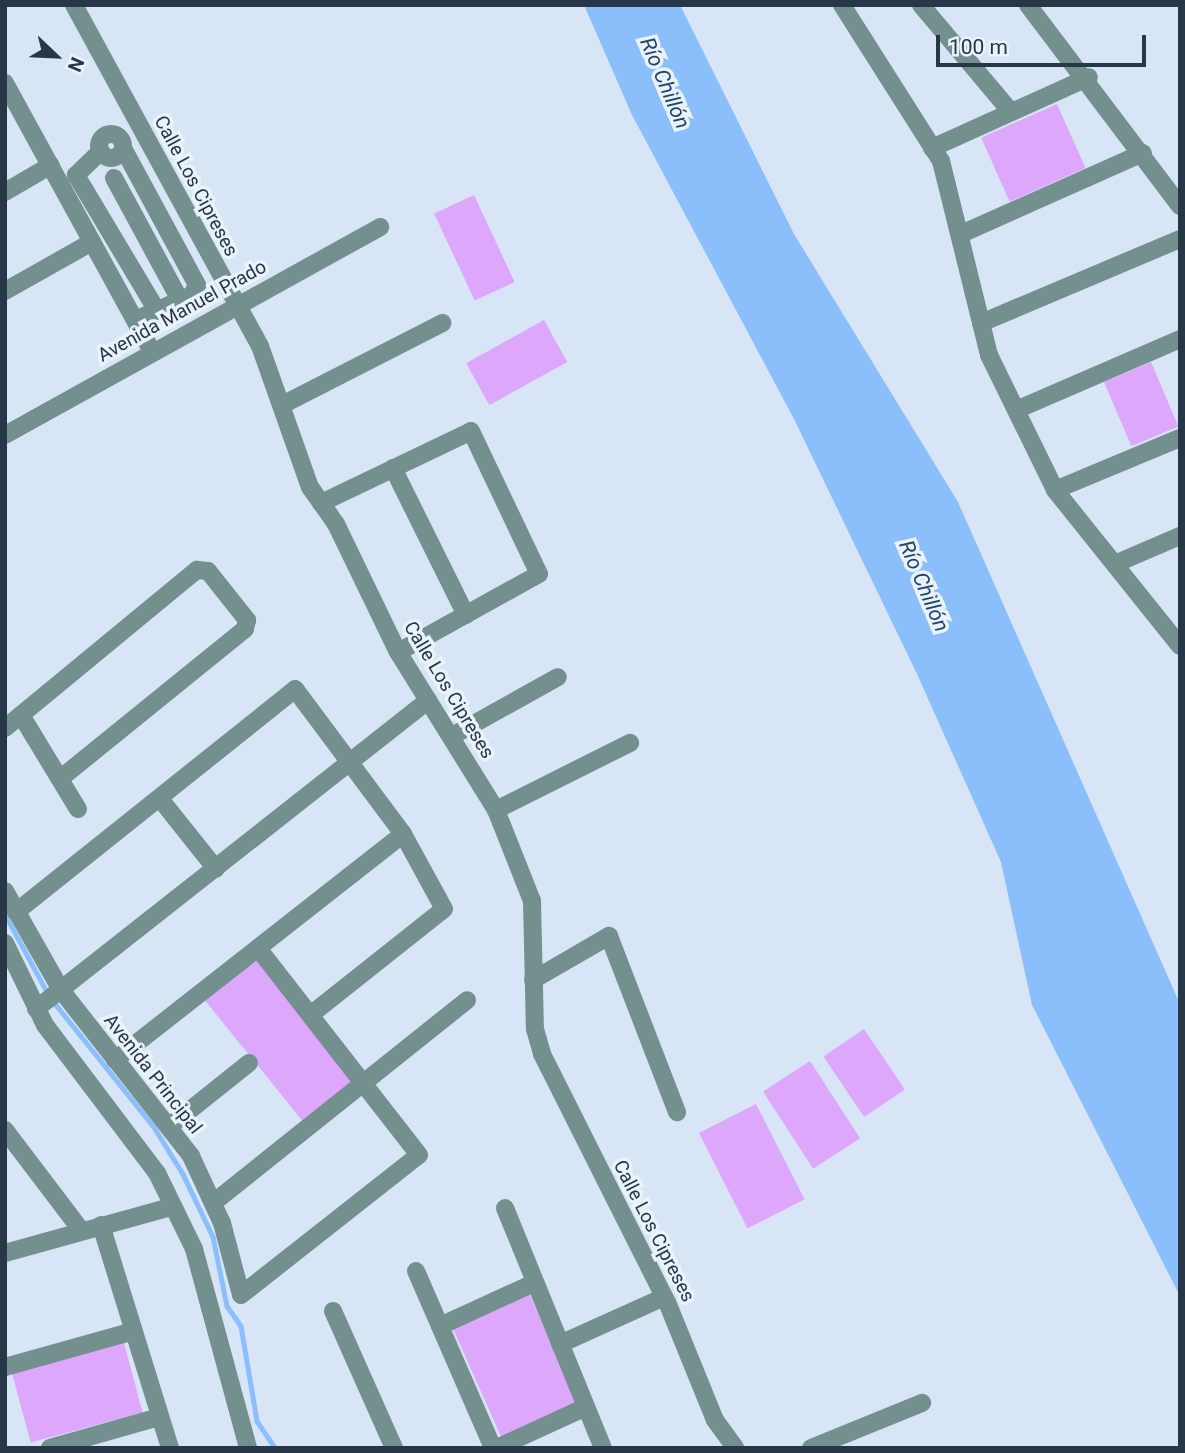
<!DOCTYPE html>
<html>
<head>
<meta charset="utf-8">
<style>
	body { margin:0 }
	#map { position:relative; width:1185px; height:1453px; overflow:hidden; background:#d7e5f6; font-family:Roboto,sans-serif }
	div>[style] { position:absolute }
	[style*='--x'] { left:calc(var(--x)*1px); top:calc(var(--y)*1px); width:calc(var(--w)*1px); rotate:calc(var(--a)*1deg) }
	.green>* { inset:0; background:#dda8fc; transform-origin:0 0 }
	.water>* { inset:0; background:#8bbffb }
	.stream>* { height:4.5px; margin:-2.25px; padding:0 2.25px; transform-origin:2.25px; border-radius:2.25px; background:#8bbffb }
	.minor>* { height:18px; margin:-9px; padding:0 9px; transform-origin:9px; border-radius:9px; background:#74908e }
	.minor>.ring { margin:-9px; padding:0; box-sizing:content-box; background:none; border:18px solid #74908e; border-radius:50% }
	span { translate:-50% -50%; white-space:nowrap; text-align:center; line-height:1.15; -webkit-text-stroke:7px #eaf2fa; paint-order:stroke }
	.street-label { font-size:19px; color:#283747 }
	.water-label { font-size:21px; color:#20446b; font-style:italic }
	.frame { position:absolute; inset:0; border:7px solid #283747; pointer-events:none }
	.north { position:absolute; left:21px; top:21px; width:70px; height:70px; -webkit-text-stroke:5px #eaf2fa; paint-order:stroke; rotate:113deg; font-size:19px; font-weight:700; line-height:28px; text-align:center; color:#283747 }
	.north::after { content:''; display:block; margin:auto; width:24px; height:32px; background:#283747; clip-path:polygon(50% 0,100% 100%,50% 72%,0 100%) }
	.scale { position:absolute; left:936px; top:35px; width:210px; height:32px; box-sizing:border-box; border:4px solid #283747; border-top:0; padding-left:9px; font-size:21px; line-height:24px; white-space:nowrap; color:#283747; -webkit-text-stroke:5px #eaf2fa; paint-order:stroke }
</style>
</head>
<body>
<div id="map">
	<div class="green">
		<div style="left:1057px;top:104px;width:70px;height:83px;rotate:66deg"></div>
		<div style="left:474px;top:195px;width:96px;height:44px;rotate:65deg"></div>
		<div style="left:544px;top:320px;width:48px;height:89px;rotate:61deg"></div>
		<div style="left:1151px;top:362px;width:70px;height:51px;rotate:67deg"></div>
		<div style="left:255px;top:959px;width:160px;height:65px;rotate:51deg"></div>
		<div style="left:864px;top:1029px;width:73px;height:49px;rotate:56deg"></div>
		<div style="left:810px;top:1061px;width:92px;height:56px;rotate:57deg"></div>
		<div style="left:756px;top:1104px;width:107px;height:64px;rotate:63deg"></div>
		<div style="left:529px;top:1293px;width:120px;height:84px;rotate:66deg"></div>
		<div style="left:123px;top:1339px;width:76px;height:116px;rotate:75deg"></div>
	</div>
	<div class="water">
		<div style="clip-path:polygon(584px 5px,680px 5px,794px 234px,958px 502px,1180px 1004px,1180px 1296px,1032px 1005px,1001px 862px,917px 674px,794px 419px,632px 115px)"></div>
	</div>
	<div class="stream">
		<div style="--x:5;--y:914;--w:91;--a:61.7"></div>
		<div style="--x:53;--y:1001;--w:161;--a:51.3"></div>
		<div style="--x:154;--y:1127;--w:55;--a:58.3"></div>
		<div style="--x:183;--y:1174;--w:70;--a:64.5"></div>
		<div style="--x:213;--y:1237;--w:70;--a:78.5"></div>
		<div style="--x:227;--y:1306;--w:24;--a:55"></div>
		<div style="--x:241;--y:1326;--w:96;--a:80.4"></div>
		<div style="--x:257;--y:1421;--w:32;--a:56"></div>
	</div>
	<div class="minor">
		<div style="--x:74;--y:5;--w:388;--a:61.4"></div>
		<div style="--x:260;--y:346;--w:150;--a:70.5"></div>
		<div style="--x:310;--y:487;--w:45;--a:54.9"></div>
		<div style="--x:336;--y:524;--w:142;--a:64.2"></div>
		<div style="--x:398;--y:652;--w:186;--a:58.2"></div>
		<div style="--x:496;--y:810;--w:98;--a:68.4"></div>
		<div style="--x:532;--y:901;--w:128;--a:88.7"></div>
		<div style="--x:535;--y:1029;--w:26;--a:74"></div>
		<div style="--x:542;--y:1054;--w:278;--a:63.3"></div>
		<div style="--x:667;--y:1302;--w:127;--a:67.9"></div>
		<div style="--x:715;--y:1420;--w:34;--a:54"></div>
		<div style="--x:842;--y:5;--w:185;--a:57.6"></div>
		<div style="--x:941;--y:161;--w:200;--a:76.1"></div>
		<div style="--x:989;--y:355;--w:150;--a:63.9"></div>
		<div style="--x:1055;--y:490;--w:200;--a:51.3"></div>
		<div style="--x:921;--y:5;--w:140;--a:49.9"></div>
		<div style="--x:1028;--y:5;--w:252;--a:52.9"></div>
		<div style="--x:5;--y:83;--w:307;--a:61.3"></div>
		<div class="ring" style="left:99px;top:134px;width:6px;height:6px"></div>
		<div style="--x:123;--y:148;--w:156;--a:61.6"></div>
		<div style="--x:197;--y:285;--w:11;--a:117"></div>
		<div style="--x:192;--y:295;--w:62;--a:156.3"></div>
		<div style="--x:932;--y:148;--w:172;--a:-24.3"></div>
		<div style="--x:101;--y:151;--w:35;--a:136"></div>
		<div style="--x:76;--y:175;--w:158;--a:59.2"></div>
		<div style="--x:114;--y:178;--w:139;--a:61.6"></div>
		<div style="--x:5;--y:192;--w:53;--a:-30.4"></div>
		<div style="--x:961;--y:234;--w:199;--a:-24"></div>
		<div style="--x:5;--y:291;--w:100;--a:-29.4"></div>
		<div style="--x:981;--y:323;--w:216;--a:-22.9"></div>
		<div style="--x:284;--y:404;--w:178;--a:-27.1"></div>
		<div style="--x:1016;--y:410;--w:179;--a:-23.4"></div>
		<div style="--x:5;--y:435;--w:429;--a:-29"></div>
		<div style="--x:393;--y:468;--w:164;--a:63.6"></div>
		<div style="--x:1055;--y:490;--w:135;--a:-22.6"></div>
		<div style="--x:321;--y:503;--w:166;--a:-25.6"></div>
		<div style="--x:471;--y:431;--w:158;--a:64.6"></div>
		<div style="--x:539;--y:574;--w:161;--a:151"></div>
		<div style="--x:1117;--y:563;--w:69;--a:-23.2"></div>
		<div style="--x:21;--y:715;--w:110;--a:58.8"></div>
		<div style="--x:5;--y:728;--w:249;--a:-39.5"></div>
		<div style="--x:197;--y:570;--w:11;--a:5"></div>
		<div style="--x:208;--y:571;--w:63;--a:51.5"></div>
		<div style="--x:247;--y:620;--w:9;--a:103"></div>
		<div style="--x:245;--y:629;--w:238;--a:141"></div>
		<div style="--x:452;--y:736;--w:121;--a:-29.1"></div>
		<div style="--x:161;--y:800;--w:88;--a:51.4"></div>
		<div style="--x:496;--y:810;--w:150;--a:-26.6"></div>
		<div style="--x:5;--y:891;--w:114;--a:60.5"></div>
		<div style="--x:61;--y:990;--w:211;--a:51.9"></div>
		<div style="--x:191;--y:1156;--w:74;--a:65.2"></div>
		<div style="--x:222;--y:1223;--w:74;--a:75.2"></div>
		<div style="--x:241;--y:1295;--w:226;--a:-38.2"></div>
		<div style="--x:419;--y:1155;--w:262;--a:-127.9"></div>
		<div style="--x:16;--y:912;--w:357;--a:-38.6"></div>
		<div style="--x:295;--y:689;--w:181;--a:53.3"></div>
		<div style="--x:403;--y:834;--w:85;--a:61.3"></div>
		<div style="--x:444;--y:909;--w:167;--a:141.6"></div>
		<div style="--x:5;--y:943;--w:91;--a:64"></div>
		<div style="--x:45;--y:1025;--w:186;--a:52.9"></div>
		<div style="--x:157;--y:1173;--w:85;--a:64"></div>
		<div style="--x:194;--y:1249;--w:206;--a:74.8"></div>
		<div style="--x:533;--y:980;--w:88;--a:-30.1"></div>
		<div style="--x:609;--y:936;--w:189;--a:68.9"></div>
		<div style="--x:36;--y:1009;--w:499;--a:-38.2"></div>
		<div style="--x:115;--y:1060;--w:366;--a:-38.1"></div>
		<div style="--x:170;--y:1126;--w:101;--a:-38.6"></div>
		<div style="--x:5;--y:1130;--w:126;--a:52.8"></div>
		<div style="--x:213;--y:1203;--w:325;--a:-38.6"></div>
		<div style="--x:505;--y:1208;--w:259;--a:67.8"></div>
		<div style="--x:101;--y:1225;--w:233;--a:72.8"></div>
		<div style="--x:5;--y:1253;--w:172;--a:-15.5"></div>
		<div style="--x:416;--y:1271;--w:193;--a:66.5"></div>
		<div style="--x:333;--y:1311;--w:150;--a:66"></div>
		<div style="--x:440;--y:1326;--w:103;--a:-24.6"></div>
		<div style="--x:560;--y:1344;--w:114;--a:-24.3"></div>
		<div style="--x:5;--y:1367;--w:130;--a:-15.6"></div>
		<div style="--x:50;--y:1448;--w:113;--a:-15.9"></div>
		<div style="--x:497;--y:1448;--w:98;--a:-24.7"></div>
		<div style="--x:811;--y:1448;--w:120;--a:-22.1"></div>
	</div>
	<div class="street-label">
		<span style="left:196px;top:186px;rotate:62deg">Calle Los Cipreses</span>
		<span style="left:182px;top:311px;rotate:-29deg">Avenida Manuel Prado</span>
		<span style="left:449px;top:690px;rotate:59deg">Calle Los Cipreses</span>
		<span style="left:153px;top:1074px;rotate:52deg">Avenida Principal</span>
		<span style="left:654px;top:1231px;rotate:63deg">Calle Los Cipreses</span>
	</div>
	<div class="water-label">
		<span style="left:665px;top:83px;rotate:67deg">Río Chillón</span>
		<span style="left:924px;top:586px;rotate:67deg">Río Chillón</span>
	</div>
	<div class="frame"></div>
	<div class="north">N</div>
	<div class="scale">100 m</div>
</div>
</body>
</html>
